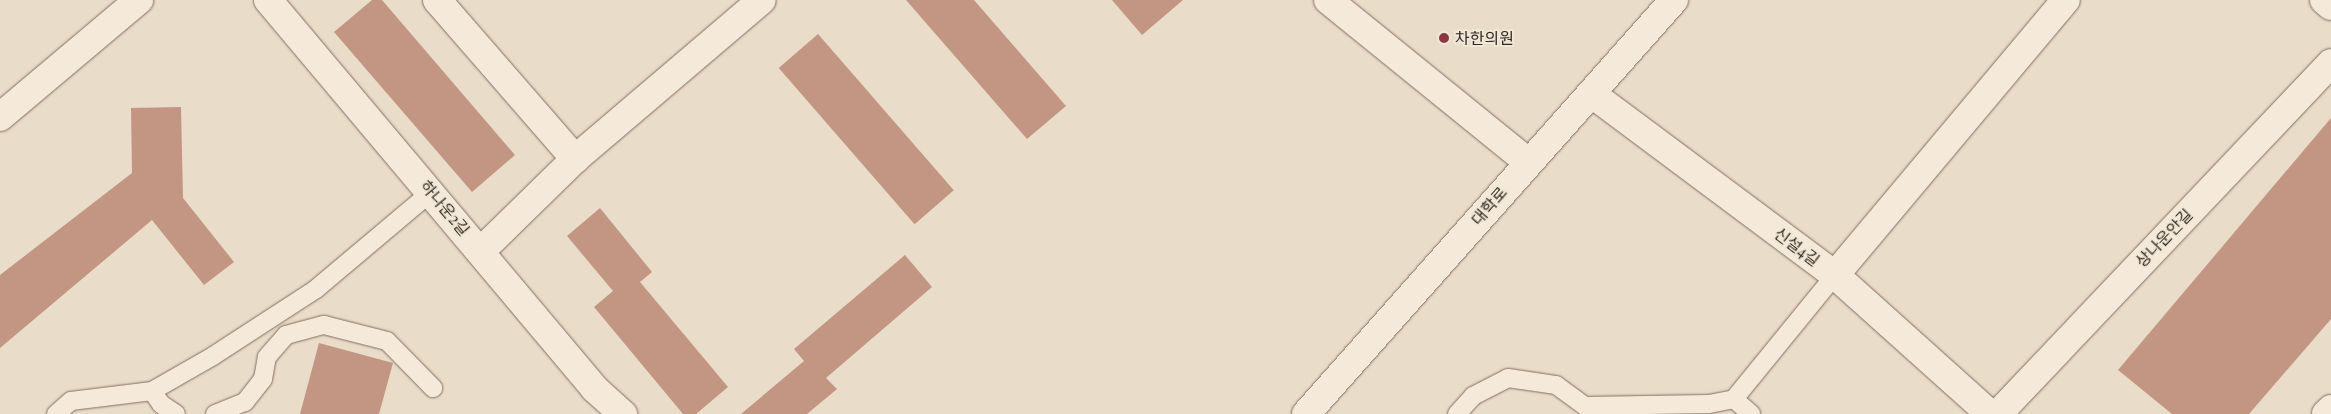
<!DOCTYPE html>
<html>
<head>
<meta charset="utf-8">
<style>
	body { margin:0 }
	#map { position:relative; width:2331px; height:414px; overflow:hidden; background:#e9dcc8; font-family:"Playfair Display","Noto Sans KR",serif }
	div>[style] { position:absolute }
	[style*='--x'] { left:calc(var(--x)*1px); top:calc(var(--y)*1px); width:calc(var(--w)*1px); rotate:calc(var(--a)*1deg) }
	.building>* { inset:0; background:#c39683; transform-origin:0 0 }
	.roads { filter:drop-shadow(0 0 1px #836e5f) drop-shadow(0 0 1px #836e5f) }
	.lane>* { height:18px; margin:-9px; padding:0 9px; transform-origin:9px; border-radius:9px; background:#f5eada }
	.street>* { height:28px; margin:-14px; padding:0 14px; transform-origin:14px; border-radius:14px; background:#f5eada }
	.secondary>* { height:28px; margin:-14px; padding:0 14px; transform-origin:14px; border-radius:14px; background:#f5eada }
	.dots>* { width:14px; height:14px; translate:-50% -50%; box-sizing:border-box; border:2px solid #f1e7d7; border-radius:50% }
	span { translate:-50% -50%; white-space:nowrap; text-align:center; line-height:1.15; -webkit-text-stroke:4px #f1e7d7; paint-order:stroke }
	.poi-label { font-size:16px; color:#352921 }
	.left { translate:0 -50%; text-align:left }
	.street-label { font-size:16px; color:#352921 }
</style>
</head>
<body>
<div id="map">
	<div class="building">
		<div style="clip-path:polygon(372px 0,382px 0,515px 155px,472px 192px,334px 32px)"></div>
		<div style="clip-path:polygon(906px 0,974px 0,1066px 106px,1027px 139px)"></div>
		<div style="clip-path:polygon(1112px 0,1183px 0,1142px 35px)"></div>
		<div style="left:818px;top:34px;width:207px;height:52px;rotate:49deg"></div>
		<div style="clip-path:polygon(181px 107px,183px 198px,234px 262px,204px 285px,152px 220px,0 348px,0 275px,132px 173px,131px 108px)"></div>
		<div style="clip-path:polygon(2331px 118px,2331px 319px,2249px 414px,2172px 414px,2118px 370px)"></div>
		<div style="clip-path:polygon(600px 208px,652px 272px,640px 282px,728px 387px,696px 414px,683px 414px,594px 307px,613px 291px,567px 236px)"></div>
		<div style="clip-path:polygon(905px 255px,932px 287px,826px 378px,837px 389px,807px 414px,741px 414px,804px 361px,794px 349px)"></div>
		<div style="clip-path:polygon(319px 343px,393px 363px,379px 414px,300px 414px)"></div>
	</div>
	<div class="roads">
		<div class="lane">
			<div style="--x:152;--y:391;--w:16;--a:55"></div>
			<div style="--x:161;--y:404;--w:18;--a:34"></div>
			<div style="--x:1734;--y:399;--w:23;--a:41"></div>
			<div style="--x:56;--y:414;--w:20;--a:-41"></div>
			<div style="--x:71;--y:401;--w:82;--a:-7"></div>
			<div style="--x:152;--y:391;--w:70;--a:-29.8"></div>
			<div style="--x:213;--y:356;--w:123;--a:-33"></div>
			<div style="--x:316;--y:289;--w:150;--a:-40.1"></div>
			<div style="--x:215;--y:414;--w:32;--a:-22"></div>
			<div style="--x:245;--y:402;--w:29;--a:-52"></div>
			<div style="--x:263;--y:379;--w:22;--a:-80"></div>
			<div style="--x:267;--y:357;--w:29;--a:-49"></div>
			<div style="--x:286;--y:335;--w:39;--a:-15"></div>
			<div style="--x:324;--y:325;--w:65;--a:14.3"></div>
			<div style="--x:387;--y:341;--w:66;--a:45.6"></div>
			<div style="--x:1457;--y:414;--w:24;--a:-48"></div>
			<div style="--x:1473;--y:396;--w:39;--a:-27"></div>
			<div style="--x:1508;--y:378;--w:49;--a:8.3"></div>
			<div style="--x:1556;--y:385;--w:36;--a:36"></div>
			<div style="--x:1585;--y:406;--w:124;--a:-0.9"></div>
			<div style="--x:1709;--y:404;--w:25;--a:-11"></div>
			<div style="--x:1734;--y:399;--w:160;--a:-50.8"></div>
		</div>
		<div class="street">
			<div style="--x:268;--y:0;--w:508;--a:49.95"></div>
			<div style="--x:595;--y:389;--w:38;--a:42"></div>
			<div style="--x:437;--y:0;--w:211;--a:49"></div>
			<div style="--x:1328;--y:0;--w:257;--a:39"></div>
			<div style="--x:2324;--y:0;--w:9;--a:41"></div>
			<div style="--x:1592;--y:94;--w:303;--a:36.7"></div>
			<div style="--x:1835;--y:275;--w:208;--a:41.9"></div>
			<div style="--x:0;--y:117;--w:182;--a:-40.1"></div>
			<div style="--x:481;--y:251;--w:132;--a:-44.4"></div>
			<div style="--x:575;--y:159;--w:245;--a:-40.4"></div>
			<div style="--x:1835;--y:275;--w:359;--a:-50"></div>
			<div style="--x:1998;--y:414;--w:484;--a:-46.5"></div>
		</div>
		<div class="secondary">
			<div style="--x:1306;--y:414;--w:554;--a:-48.37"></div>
			<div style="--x:2326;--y:414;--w:7;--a:-45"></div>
		</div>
	</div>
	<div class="dots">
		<div style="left:1444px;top:38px;background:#8b3640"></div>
	</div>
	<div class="poi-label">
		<span class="left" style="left:1455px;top:38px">차한의원</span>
	</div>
	<div class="street-label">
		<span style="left:1489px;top:206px;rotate:-49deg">대학로</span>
		<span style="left:445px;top:208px;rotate:50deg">하나운2길</span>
		<span style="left:2164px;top:238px;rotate:-46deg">상나운안길</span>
		<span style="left:1797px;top:247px;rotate:37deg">신설4길</span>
	</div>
</div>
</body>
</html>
